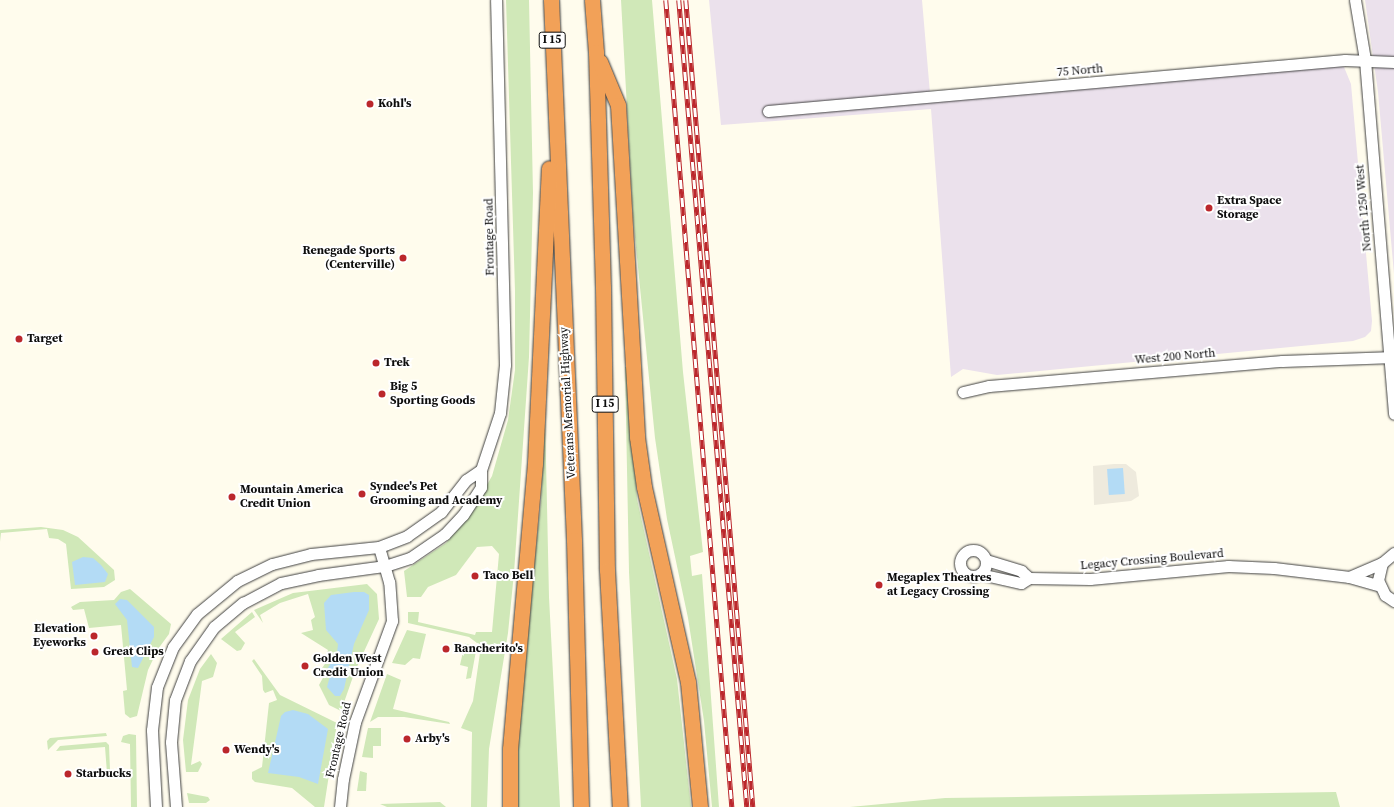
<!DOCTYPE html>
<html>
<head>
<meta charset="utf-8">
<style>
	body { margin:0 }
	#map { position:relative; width:1394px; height:807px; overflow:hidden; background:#fffced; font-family:"Source Serif 4",serif }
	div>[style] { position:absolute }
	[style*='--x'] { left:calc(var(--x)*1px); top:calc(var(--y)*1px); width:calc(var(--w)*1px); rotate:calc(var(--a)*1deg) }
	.industrial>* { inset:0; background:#ebe1ec }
	.green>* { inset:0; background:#d0e8b8 }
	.plaza>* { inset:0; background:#eeeadd }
	.water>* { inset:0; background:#b3dbf5; transform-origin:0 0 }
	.roads { filter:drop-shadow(0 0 1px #404040) drop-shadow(0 0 1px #404040) }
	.minor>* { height:11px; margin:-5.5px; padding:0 5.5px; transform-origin:5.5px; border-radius:5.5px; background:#fff }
	.minor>.ring { margin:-5.5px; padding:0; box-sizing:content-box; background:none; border:11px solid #fff; border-radius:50% }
	.highway>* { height:15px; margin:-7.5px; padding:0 7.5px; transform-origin:7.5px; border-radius:7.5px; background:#f2a158 }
	.rail>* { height:4.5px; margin-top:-2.25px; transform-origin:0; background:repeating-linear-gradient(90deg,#fff 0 9px,#bb272c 0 18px); box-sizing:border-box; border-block:1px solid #bb272c }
	.dots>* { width:11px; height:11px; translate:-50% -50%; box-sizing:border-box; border:2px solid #fff; border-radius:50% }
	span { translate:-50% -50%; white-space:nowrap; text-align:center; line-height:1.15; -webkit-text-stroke:4px #fff; paint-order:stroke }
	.shield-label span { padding:1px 3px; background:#fff; border:1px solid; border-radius:3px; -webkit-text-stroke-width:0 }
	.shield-label { font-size:11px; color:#0d0d0d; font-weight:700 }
	.street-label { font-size:12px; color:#0d0d0d }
	.poi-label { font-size:12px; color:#0d0d0d; font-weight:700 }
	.left { translate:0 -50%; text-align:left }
	.right { translate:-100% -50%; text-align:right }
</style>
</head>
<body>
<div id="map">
	<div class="industrial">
		<div style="clip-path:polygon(709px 0,922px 0,931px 105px,931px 101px,1340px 65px,1344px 67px,1351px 84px,1372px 321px,1371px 331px,1365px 337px,1353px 341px,997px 375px,963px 369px,951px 377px,931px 109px,721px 125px)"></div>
		<div style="clip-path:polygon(1365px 0,1394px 0,1394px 274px,1378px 92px)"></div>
	</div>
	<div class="green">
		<div style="clip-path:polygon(506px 0,529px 0,533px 193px,529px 357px,514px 573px,508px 633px,489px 749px,487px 807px,471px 807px,472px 732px,461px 728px,473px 701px,481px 646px,469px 637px,408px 623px,408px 612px,419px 612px,418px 622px,475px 635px,476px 632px,492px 632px,499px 554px,492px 546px,477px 547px,456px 575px,428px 587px,421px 597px,407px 597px,404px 571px,446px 543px,471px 513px,492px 476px,508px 420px,515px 370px,515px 291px)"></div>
		<div style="clip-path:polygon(621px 0,652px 0,683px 372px,703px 552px,690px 556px,692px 576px,702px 574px,719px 807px,712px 807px,704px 721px,688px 618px,667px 519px,655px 438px,633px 217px)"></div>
		<div style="clip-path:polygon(625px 367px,629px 367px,637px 499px,677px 679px,691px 807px,641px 807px,629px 572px)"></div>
		<div style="clip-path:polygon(545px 413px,549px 597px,560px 807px,517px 807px,516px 770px,522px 674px,541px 502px)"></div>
		<div style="clip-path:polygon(41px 527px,63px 530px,78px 537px,114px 570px,115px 580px,104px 587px,71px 589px,66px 544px,58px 539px,49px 538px,47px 529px,1px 533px,0 542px,0 530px)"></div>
		<div style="clip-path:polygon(367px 584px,377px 594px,379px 619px,355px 671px,341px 711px,329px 705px,319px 685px,324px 676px,319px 673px,330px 656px,327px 653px,328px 650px,301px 633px,313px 630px,311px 620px,315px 617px,308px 594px,280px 603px,260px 615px,263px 623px,254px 610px,293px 593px)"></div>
		<div style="clip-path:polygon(130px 589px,171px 624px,169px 634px,158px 649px,148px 670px,137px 716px,130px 718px,125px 714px,123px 691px,127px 690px,121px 625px,89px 628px,84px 609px,73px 610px,71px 607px,80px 602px,114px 600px,121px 592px)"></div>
		<div style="clip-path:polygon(252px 612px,255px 617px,235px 632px,245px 643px,241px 650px,237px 651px,221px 639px)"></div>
		<div style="clip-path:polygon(407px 630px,426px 634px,420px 659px,413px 658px,405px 665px,392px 663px)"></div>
		<div style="clip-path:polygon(465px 643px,473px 646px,476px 651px,471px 678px,466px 679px,468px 667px,460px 665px)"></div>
		<div style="clip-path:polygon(211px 654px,217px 663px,213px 677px,202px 681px,191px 765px,200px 761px,202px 764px,198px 772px,186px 772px,183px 740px,188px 700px,200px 669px)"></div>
		<div style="clip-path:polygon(254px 659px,280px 695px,337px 723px,324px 807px,315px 807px,292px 788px,255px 782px,252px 779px,252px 772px,262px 767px,269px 703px,277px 700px,273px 690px,265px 693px,263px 690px,262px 676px,252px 661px)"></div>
		<div style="clip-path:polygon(387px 674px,401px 680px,393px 709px,449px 722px,450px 724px,404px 717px,378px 717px,370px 722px)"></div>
		<div style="clip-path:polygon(368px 728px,381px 728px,381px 746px,373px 746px,373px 758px,362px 757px)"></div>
		<div style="clip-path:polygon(106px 733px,107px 736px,58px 740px,48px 750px,47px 741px,50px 738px)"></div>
		<div style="clip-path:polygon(129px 734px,136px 735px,137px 807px,131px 807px,130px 744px,121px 742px,123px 736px)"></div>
		<div style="clip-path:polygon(106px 742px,109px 745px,110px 770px,107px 773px,105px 747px,56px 751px,60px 746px)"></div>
		<div style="clip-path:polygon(360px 771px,367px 773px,366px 791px,357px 791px)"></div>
		<div style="clip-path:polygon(1336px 792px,1340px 807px,850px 807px,945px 798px)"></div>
		<div style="clip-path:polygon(187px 793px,208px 797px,210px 800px,206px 803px,189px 803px)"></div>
		<div style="clip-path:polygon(440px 802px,446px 807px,387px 807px,380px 804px)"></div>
	</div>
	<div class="plaza">
		<div style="clip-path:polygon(1114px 464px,1126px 464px,1136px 472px,1139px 496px,1131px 501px,1094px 505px,1093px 466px)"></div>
	</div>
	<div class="water">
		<div style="left:1123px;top:468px;width:26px;height:16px;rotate:86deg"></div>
		<div style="clip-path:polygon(83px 557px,93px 558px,101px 565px,108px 574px,105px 582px,75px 585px,72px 562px)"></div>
		<div style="clip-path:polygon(354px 592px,364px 592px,369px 595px,369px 610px,354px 644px,344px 689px,340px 696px,335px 696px,327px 687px,330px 676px,326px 671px,337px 653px,338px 644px,326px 630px,324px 603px,331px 595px)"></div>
		<div style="clip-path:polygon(120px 599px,127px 600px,154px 627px,154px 637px,138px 668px,132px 667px,127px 620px,115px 604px)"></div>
		<div style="clip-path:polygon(293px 710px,308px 714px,328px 729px,318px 784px,299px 777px,268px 773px,281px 716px,285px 712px)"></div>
	</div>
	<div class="roads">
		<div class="minor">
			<div style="--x:1355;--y:0;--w:61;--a:80.5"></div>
			<div style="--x:1365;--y:60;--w:355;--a:85.3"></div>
			<div style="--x:768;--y:111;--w:579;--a:-5.05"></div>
			<div style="--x:1345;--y:60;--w:49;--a:2.3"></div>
			<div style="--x:963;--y:392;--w:27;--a:-13"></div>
			<div style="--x:989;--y:386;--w:294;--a:-4.9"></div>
			<div style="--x:1282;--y:361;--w:112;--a:-2"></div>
			<div class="ring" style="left:960px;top:550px;width:15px;height:15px"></div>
			<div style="--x:1394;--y:553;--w:16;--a:140"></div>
			<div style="--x:1382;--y:563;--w:17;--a:103"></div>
			<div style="--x:1378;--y:580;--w:17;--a:65"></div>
			<div style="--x:1385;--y:595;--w:11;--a:34"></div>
			<div style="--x:986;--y:560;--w:37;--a:17"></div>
			<div style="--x:1021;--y:571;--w:11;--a:41"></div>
			<div style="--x:980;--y:574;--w:42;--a:12.4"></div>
			<div style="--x:1021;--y:583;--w:9;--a:-32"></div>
			<div style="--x:1029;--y:578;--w:61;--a:0.9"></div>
			<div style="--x:1090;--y:579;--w:139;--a:-5.4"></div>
			<div style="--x:1228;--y:566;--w:46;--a:2.5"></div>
			<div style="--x:1274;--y:568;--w:76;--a:6.8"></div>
			<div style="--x:1349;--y:577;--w:32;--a:16"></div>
			<div style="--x:1349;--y:577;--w:36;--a:-23"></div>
			<div style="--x:156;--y:807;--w:77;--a:-93"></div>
			<div style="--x:152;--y:730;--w:43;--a:-83.4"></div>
			<div style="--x:157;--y:687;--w:43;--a:-68.2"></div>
			<div style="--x:173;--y:647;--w:41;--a:-54"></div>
			<div style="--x:197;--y:614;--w:52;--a:-39.5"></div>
			<div style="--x:237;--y:581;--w:39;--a:-26"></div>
			<div style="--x:272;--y:564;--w:40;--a:-14.4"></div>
			<div style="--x:311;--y:554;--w:68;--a:-5.9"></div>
			<div style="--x:379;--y:547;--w:30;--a:-21"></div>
			<div style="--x:407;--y:536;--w:42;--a:-35.2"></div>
			<div style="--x:441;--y:512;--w:41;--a:-52"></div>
			<div style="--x:466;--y:480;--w:18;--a:-34"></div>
			<div style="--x:176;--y:807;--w:65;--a:-94.4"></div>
			<div style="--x:171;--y:742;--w:42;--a:-84.6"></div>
			<div style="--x:175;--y:700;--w:42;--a:-69"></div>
			<div style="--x:190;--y:661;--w:42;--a:-54.8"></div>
			<div style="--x:214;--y:627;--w:38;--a:-40"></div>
			<div style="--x:243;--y:603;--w:43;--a:-27.8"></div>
			<div style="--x:281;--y:583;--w:38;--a:-12"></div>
			<div style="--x:318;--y:575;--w:68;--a:-7.7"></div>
			<div style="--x:385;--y:566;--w:26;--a:-18"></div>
			<div style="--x:410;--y:558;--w:42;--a:-34.4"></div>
			<div style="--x:445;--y:534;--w:26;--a:-47"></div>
			<div style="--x:463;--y:515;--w:33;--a:-57"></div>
			<div style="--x:481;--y:487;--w:17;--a:-90"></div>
			<div style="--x:481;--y:470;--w:60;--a:-71.6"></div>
			<div style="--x:500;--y:413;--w:48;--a:-84.1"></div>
			<div style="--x:505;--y:365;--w:365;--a:-91.4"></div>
			<div style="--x:340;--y:807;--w:28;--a:-84"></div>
			<div style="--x:343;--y:779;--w:58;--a:-78.1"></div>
			<div style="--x:355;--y:722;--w:108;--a:-69.9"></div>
			<div style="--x:392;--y:621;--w:39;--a:-94"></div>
			<div style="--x:389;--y:582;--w:36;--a:-106"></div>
		</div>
		<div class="highway">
			<div style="--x:551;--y:0;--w:540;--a:87.56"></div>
			<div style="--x:574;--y:540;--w:267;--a:88.5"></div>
			<div style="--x:592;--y:0;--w:52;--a:85.6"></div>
			<div style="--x:596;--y:52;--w:235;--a:88.3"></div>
			<div style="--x:603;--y:287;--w:283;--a:89.2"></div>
			<div style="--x:607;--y:570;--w:237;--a:86.9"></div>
			<div style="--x:600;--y:62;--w:47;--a:67.3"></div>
			<div style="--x:618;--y:105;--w:333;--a:86.7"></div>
			<div style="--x:637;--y:437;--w:50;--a:82"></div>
			<div style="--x:644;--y:487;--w:200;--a:77.3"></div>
			<div style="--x:688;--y:682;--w:126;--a:84.5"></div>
			<div style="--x:510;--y:807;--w:58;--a:-90"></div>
			<div style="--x:510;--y:749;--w:287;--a:-85"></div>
			<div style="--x:535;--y:463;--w:295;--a:-87.3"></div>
		</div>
	</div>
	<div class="rail">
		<div style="--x:666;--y:0;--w:810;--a:85.32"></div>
		<div style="--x:679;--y:0;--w:810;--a:85.18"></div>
		<div style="--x:686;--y:0;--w:810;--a:85.25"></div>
	</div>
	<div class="dots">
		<div style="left:370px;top:104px;background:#bb272c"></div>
		<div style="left:1209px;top:208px;background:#bb272c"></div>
		<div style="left:403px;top:258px;background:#bb272c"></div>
		<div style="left:19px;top:339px;background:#bb272c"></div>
		<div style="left:376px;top:363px;background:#bb272c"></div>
		<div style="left:382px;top:394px;background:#bb272c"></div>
		<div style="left:362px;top:494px;background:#bb272c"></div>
		<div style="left:232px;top:497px;background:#bb272c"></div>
		<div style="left:475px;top:576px;background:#bb272c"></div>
		<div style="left:879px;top:585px;background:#bb272c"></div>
		<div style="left:94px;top:636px;background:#bb272c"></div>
		<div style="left:446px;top:649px;background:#bb272c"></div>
		<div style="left:95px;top:652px;background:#bb272c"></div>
		<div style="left:305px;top:666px;background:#bb272c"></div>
		<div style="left:407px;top:739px;background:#bb272c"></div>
		<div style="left:226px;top:750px;background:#bb272c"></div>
		<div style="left:68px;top:774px;background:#bb272c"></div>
	</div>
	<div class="shield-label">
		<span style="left:552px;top:40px">I 15</span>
		<span style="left:605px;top:404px">I 15</span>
	</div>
	<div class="street-label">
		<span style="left:1080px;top:71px;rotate:-5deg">75 North</span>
		<span style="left:1364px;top:208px;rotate:-95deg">North 1250 West</span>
		<span style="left:490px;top:237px;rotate:-91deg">Frontage Road</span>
		<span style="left:1175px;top:357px;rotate:-5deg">West 200 North</span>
		<span style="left:568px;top:403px;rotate:-93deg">Veterans Memorial Highway</span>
		<span style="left:1152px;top:560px;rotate:-5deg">Legacy Crossing Boulevard</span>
		<span style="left:339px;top:740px;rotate:-77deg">Frontage Road</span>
	</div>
	<div class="poi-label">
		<span class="left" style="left:378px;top:104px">Kohl's</span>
		<span class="left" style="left:1217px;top:208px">Extra Space<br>Storage</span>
		<span class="right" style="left:395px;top:258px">Renegade Sports<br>(Centerville)</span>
		<span class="left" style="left:27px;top:339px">Target</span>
		<span class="left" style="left:384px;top:363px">Trek</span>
		<span class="left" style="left:390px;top:394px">Big 5<br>Sporting Goods</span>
		<span class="left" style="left:370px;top:494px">Syndee's Pet<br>Grooming and Academy</span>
		<span class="left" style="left:240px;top:497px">Mountain America<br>Credit Union</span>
		<span class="left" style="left:483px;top:576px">Taco Bell</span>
		<span class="left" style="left:887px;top:585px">Megaplex Theatres<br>at Legacy Crossing</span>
		<span class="right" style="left:86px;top:636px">Elevation<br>Eyeworks</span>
		<span class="left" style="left:454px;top:649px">Rancherito's</span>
		<span class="left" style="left:103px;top:652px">Great Clips</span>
		<span class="left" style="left:313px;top:666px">Golden West<br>Credit Union</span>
		<span class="left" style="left:415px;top:739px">Arby's</span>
		<span class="left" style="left:234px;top:750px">Wendy's</span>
		<span class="left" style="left:76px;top:774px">Starbucks</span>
	</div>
</div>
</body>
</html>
